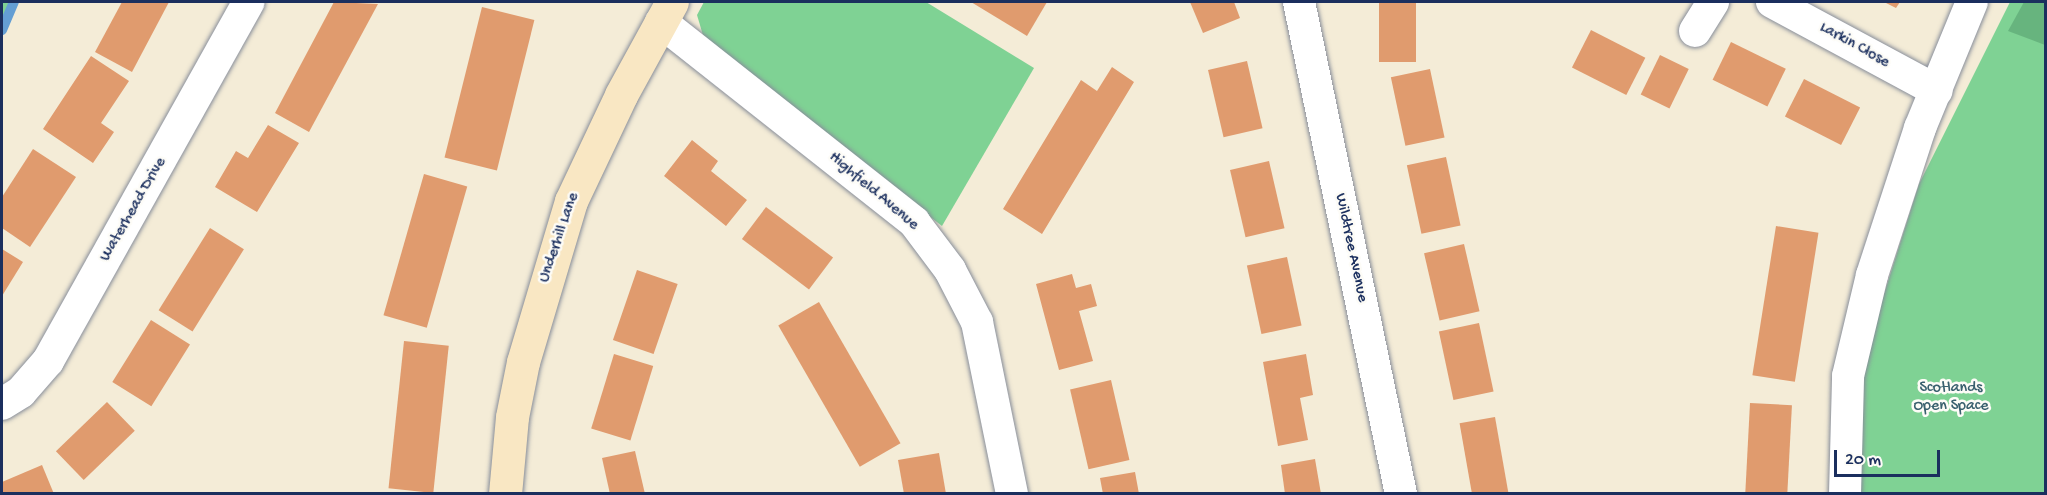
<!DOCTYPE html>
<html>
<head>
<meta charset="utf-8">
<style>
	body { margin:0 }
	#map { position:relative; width:2047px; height:495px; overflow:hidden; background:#f4ecd7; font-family:"Gochi Hand",sans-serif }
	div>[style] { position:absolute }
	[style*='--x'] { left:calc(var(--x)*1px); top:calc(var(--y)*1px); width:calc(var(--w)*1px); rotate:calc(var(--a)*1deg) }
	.green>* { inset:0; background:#7fd294 }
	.forest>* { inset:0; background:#67b47e }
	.stream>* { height:10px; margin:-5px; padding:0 5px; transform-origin:5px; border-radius:5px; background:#649ed3 }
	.building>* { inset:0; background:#e09b6e; transform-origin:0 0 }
	.roads { filter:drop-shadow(0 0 2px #888e9a) drop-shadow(0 0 2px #888e9a) }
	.street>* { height:32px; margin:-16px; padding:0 16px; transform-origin:16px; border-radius:16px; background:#fff }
	.secondary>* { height:33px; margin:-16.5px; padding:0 16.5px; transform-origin:16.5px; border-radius:16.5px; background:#f9e7c3 }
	span { translate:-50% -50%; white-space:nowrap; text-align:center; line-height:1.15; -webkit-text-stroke:5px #fdfcf7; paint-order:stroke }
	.street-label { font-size:16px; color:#1b2f5e }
	.park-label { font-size:16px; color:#39606e }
	.frame { position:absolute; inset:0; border:3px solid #1b2f5e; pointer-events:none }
	.scale { position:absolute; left:1834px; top:450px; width:106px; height:27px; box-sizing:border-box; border:3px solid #1b2f5e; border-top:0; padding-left:8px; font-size:18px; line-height:21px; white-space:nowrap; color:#1b2f5e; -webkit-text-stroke:4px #fdfcf7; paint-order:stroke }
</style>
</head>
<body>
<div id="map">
	<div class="green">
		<div style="clip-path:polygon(2px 2px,14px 2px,2px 30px)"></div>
		<div style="clip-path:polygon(704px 2px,926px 2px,1034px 68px,942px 226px,705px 42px,697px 15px)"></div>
		<div style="clip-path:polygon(2010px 2px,2045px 2px,2045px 493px,1855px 494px,1858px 376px,1919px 184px)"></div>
	</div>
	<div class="forest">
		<div style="clip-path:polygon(2024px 2px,2045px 2px,2045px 45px,2008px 31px)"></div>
	</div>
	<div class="stream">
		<div style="--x:2;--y:30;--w:30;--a:-67"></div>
	</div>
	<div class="building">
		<div style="clip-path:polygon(122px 2px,169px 2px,132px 72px,95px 52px)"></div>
		<div style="clip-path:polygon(334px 2px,378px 4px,309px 132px,275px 113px)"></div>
		<div style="clip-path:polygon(971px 2px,1047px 2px,1027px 36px)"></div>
		<div style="clip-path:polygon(1190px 2px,1234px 2px,1240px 18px,1203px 33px)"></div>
		<div style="left:1379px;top:2px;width:37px;height:60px"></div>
		<div style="clip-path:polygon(1884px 2px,1900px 2px,1896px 8px)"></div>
		<div style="left:482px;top:7px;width:54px;height:155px;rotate:14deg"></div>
		<div style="left:1591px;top:30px;width:61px;height:42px;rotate:27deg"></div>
		<div style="left:1731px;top:42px;width:61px;height:42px;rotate:26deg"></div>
		<div style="left:1660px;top:55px;width:32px;height:44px;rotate:26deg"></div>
		<div style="clip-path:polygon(91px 56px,129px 81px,101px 123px,114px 132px,93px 163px,43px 129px)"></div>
		<div style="left:1247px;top:61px;width:69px;height:40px;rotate:77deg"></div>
		<div style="clip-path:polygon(1112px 67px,1134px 82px,1042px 234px,1003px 209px,1081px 80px,1097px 91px)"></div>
		<div style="left:1430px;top:69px;width:70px;height:40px;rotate:78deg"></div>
		<div style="left:1804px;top:79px;width:63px;height:42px;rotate:27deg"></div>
		<div style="clip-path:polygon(268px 125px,299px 143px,257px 212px,215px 187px,236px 151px,248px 158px)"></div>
		<div style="clip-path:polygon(692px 140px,718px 161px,711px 171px,747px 200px,726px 226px,664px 176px)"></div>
		<div style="clip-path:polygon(33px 149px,76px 177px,30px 247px,2px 228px,2px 197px)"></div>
		<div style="left:1446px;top:157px;width:70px;height:40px;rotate:78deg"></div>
		<div style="left:1269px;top:161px;width:69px;height:40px;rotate:77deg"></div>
		<div style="left:424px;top:174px;width:45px;height:147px;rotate:16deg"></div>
		<div style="left:766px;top:207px;width:84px;height:40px;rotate:37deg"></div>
		<div style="left:1776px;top:226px;width:43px;height:151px;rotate:9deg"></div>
		<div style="left:210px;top:228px;width:40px;height:97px;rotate:32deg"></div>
		<div style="left:1464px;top:244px;width:69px;height:41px;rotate:77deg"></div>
		<div style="clip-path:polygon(2px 249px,23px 262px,2px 296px)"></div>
		<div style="left:1287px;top:257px;width:70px;height:41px;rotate:78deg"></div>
		<div style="left:637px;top:270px;width:43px;height:74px;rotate:19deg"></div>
		<div style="clip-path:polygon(1072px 274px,1076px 288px,1091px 284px,1097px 306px,1079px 311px,1093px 361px,1059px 370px,1036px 284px)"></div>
		<div style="left:819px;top:302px;width:163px;height:47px;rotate:60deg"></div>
		<div style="left:151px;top:320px;width:46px;height:73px;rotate:32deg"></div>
		<div style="left:1479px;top:323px;width:70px;height:41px;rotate:78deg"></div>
		<div style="left:404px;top:341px;width:45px;height:148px;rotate:6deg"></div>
		<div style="left:614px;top:354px;width:41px;height:78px;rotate:17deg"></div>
		<div style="clip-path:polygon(1306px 354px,1313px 395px,1300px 398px,1308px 440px,1278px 446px,1263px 362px)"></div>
		<div style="left:1111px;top:380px;width:82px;height:42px;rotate:77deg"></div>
		<div style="left:107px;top:402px;width:40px;height:71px;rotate:46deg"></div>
		<div style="left:1750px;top:403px;width:42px;height:91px;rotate:3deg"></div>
		<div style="left:1495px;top:417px;width:78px;height:36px;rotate:80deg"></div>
		<div style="clip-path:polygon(635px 451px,645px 494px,610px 494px,602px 458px)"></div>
		<div style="clip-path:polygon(939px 453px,946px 494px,904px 494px,898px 460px)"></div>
		<div style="clip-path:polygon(1315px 459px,1321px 494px,1285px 494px,1281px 465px)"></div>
		<div style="clip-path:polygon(42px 465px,54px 494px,2px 494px,2px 482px)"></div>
		<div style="clip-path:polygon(1135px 472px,1139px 494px,1103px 494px,1100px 478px)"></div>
	</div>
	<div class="roads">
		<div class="street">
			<div style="--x:1299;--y:2;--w:502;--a:78.29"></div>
			<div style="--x:1772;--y:2;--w:187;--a:28.3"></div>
			<div style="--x:661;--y:22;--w:323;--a:38.3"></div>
			<div style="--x:914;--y:222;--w:60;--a:53.1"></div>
			<div style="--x:950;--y:270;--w:59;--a:62.6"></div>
			<div style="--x:977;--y:322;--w:176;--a:78.5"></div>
			<div style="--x:1695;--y:31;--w:34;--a:-58"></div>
			<div style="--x:2;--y:404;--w:22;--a:-32"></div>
			<div style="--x:21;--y:392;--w:41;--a:-48.9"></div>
			<div style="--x:48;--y:361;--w:411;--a:-60.8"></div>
			<div style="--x:1845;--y:494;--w:118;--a:-88.5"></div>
			<div style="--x:1848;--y:376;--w:104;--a:-76.6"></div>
			<div style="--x:1872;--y:275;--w:155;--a:-71.9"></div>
			<div style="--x:1920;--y:128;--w:136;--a:-67.6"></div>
		</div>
		<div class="secondary">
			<div style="--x:505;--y:494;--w:77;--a:-84.8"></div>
			<div style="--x:512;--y:417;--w:56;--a:-78.7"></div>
			<div style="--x:523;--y:362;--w:168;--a:-73.4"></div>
			<div style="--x:571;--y:201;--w:117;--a:-64.7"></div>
			<div style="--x:621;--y:95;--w:106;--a:-61.3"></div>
		</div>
	</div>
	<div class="street-label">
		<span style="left:1854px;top:46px;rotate:29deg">Larkin Close</span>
		<span style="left:873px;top:192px;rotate:40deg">Highfield Avenue</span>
		<span style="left:134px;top:210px;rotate:-60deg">Waterhead Drive</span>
		<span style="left:560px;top:238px;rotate:-71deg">Underhill Lane</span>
		<span style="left:1350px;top:248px;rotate:78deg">Wildtree Avenue</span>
	</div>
	<div class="park-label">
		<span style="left:1951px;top:398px">Scotlands<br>Open Space</span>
	</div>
	<div class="frame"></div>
	<div class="scale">20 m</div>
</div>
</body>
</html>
